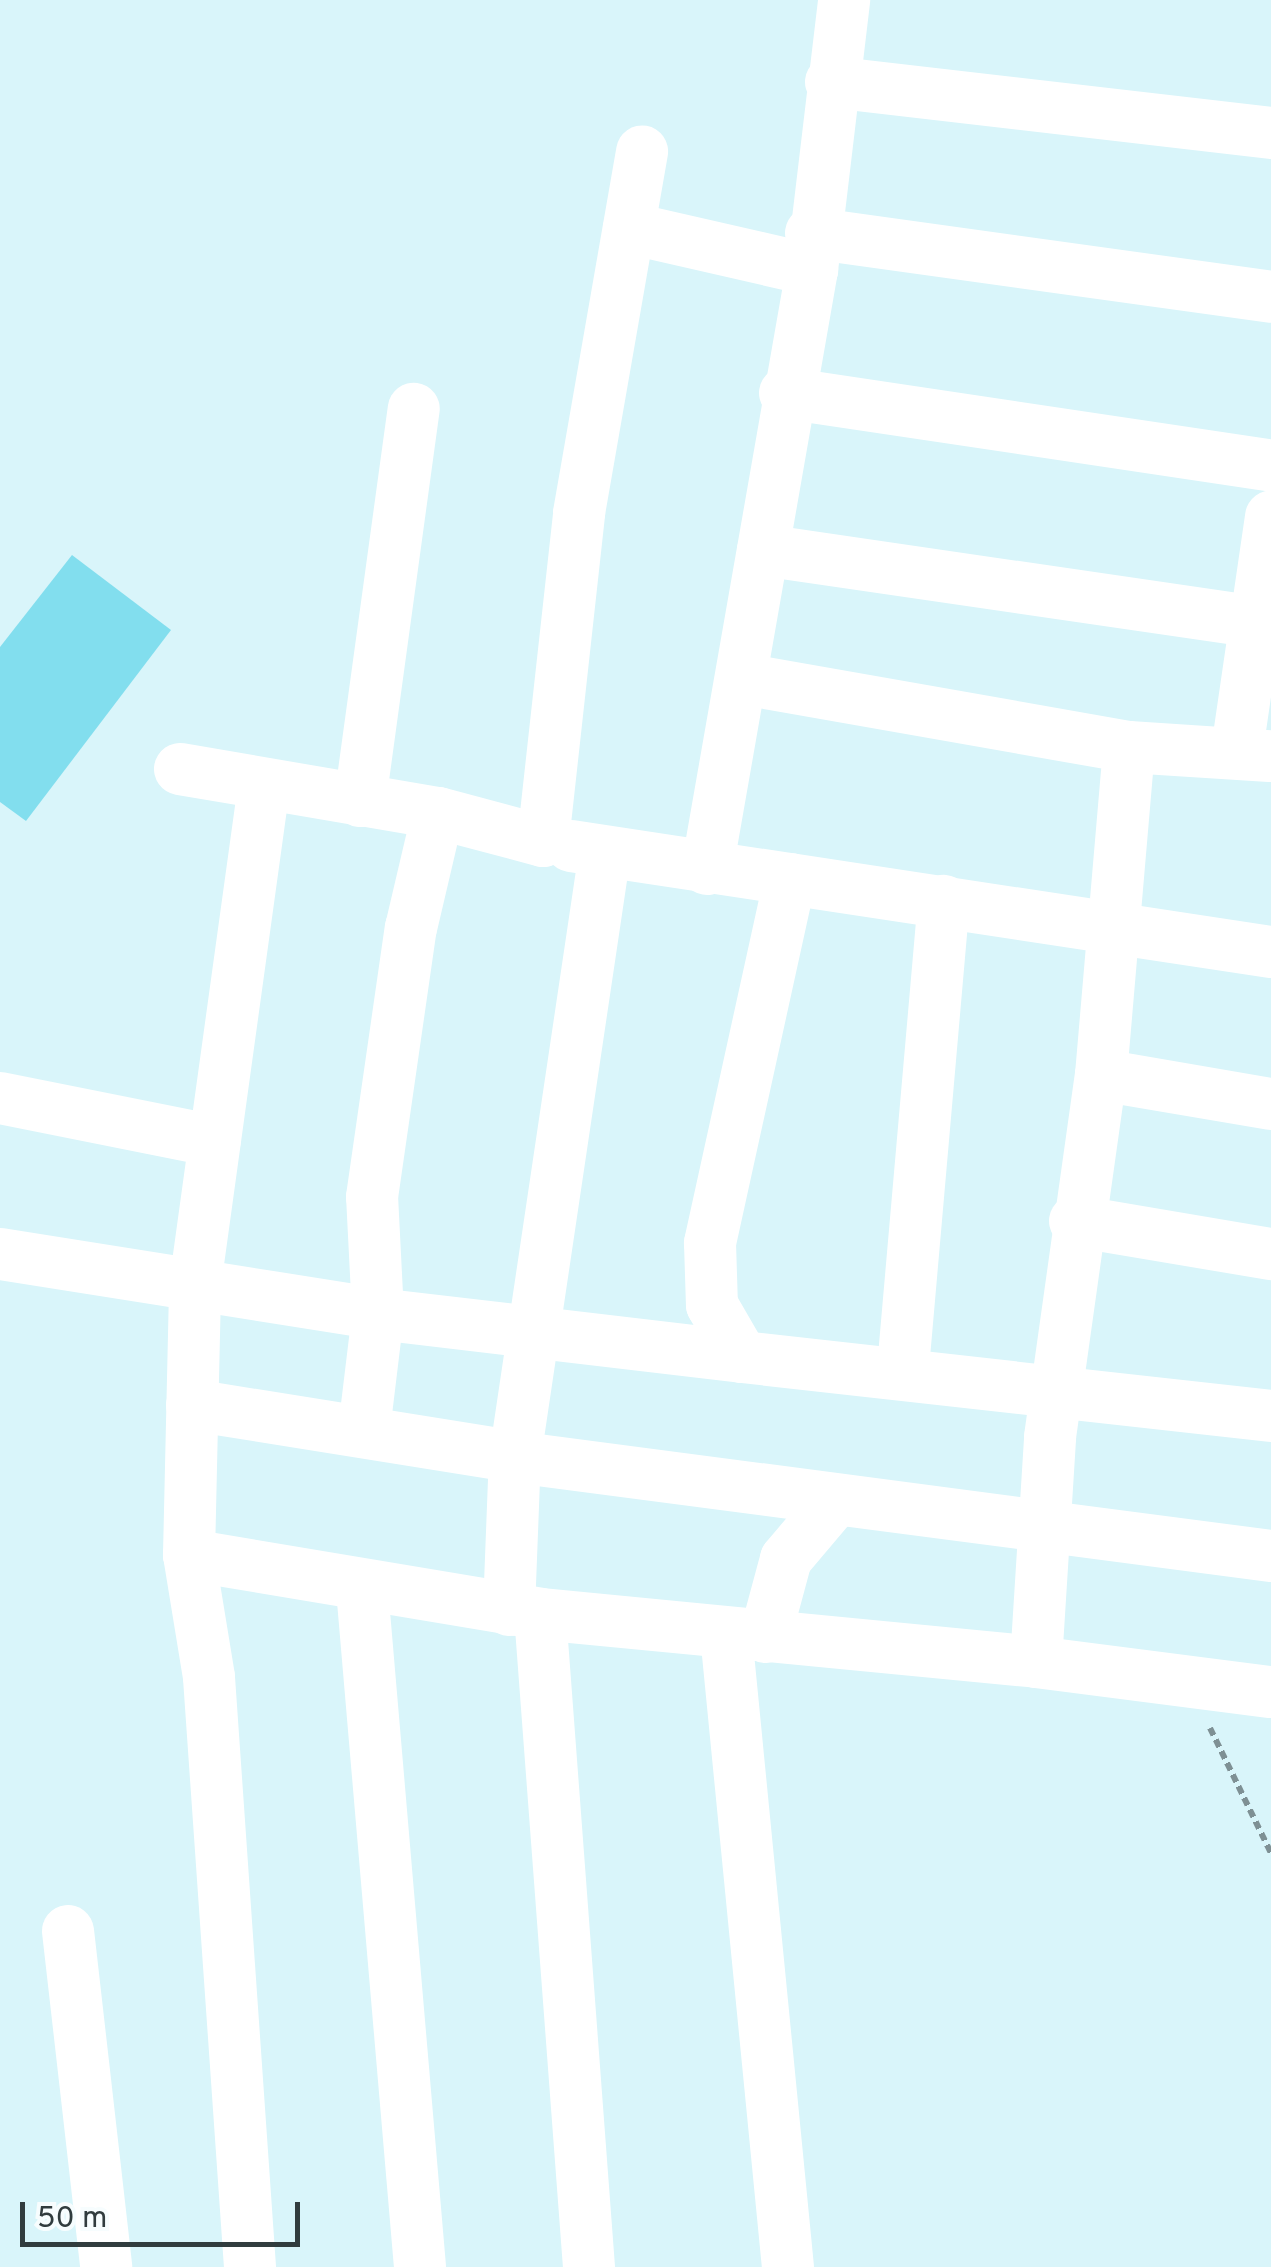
<!DOCTYPE html>
<html>
<head>
<meta charset="utf-8">
<style>
	body { margin:0 }
	#map { position:relative; width:1271px; height:2267px; overflow:hidden; background:#d9f5fa; font-family:Overpass,sans-serif }
	div>[style] { position:absolute }
	[style*='--x'] { left:calc(var(--x)*1px); top:calc(var(--y)*1px); width:calc(var(--w)*1px); rotate:calc(var(--a)*1deg) }
	.green>* { inset:0; background:#82deee }
	.path>* { height:6px; margin-top:-3px; transform-origin:0; background:repeating-linear-gradient(90deg,#7e9094 0 8px,transparent 0 13px) }
	.minor>* { height:52px; margin:-26px; padding:0 26px; transform-origin:26px; border-radius:26px; background:#fff }
	span { translate:-50% -50%; white-space:nowrap; text-align:center; line-height:1.15; -webkit-text-stroke:8px #f7fdfe; paint-order:stroke }
	.scale { position:absolute; left:20px; top:2202px; width:280px; height:45px; box-sizing:border-box; border:5px solid #313c3e; border-top:0; padding-left:12px; font-size:30px; line-height:35px; white-space:nowrap; color:#313c3e; -webkit-text-stroke:8px #f7fdfe; paint-order:stroke }
</style>
</head>
<body>
<div id="map">
	<div class="green">
		<div style="clip-path:polygon(72px 555px,171px 630px,26px 821px,0 802px,0 647px)"></div>
	</div>
	<div class="path">
		<div style="--x:1210;--y:1728;--w:139;--a:64"></div>
	</div>
	<div class="minor">
		<div style="--x:831;--y:82;--w:443;--a:6.6"></div>
		<div style="--x:629;--y:228;--w:188;--a:12.9"></div>
		<div style="--x:811;--y:233;--w:464;--a:7.9"></div>
		<div style="--x:785;--y:393;--w:491;--a:8.5"></div>
		<div style="--x:763;--y:550;--w:513;--a:8.29"></div>
		<div style="--x:1129;--y:747;--w:141;--a:3.7"></div>
		<div style="--x:1237;--y:750;--w:236;--a:-81.7"></div>
		<div style="--x:180;--y:769;--w:262;--a:9.7"></div>
		<div style="--x:360;--y:801;--w:396;--a:-82.2"></div>
		<div style="--x:571;--y:846;--w:708;--a:8.61"></div>
		<div style="--x:707;--y:869;--w:608;--a:-80.06"></div>
		<div style="--x:812;--y:270;--w:272;--a:-83.2"></div>
		<div style="--x:790;--y:879;--w:373;--a:102.4"></div>
		<div style="--x:710;--y:1243;--w:62;--a:88.2"></div>
		<div style="--x:712;--y:1305;--w:60;--a:60"></div>
		<div style="--x:742;--y:1357;--w:532;--a:6.36"></div>
		<div style="--x:1101;--y:1075;--w:172;--a:9.7"></div>
		<div style="--x:0;--y:1098;--w:219;--a:11.3"></div>
		<div style="--x:1075;--y:1221;--w:199;--a:9.6"></div>
		<div style="--x:0;--y:1254;--w:383;--a:9"></div>
		<div style="--x:378;--y:1314;--w:367;--a:6.7"></div>
		<div style="--x:903;--y:1368;--w:469;--a:-85"></div>
		<div style="--x:192;--y:1405;--w:327;--a:9.1"></div>
		<div style="--x:515;--y:1457;--w:762;--a:7.46"></div>
		<div style="--x:364;--y:1430;--w:117;--a:-83.1"></div>
		<div style="--x:378;--y:1314;--w:117;--a:-92.9"></div>
		<div style="--x:372;--y:1197;--w:272;--a:-81.8"></div>
		<div style="--x:411;--y:928;--w:118;--a:-76.8"></div>
		<div style="--x:438;--y:813;--w:109;--a:14.9"></div>
		<div style="--x:543;--y:841;--w:330;--a:-83.7"></div>
		<div style="--x:579;--y:513;--w:367;--a:-80.1"></div>
		<div style="--x:189;--y:1555;--w:356;--a:9.5"></div>
		<div style="--x:540;--y:1614;--w:498;--a:5.5"></div>
		<div style="--x:1036;--y:1662;--w:225;--a:-86.4"></div>
		<div style="--x:1050;--y:1437;--w:366;--a:-82"></div>
		<div style="--x:1101;--y:1075;--w:329;--a:-85.1"></div>
		<div style="--x:1129;--y:747;--w:391;--a:-170"></div>
		<div style="--x:362;--y:1589;--w:680;--a:85.11"></div>
		<div style="--x:509;--y:1610;--w:153;--a:-87.8"></div>
		<div style="--x:515;--y:1457;--w:612;--a:-81.54"></div>
		<div style="--x:540;--y:1614;--w:655;--a:85.71"></div>
		<div style="--x:726;--y:1634;--w:636;--a:84.41"></div>
		<div style="--x:765;--y:1637;--w:81;--a:-74.9"></div>
		<div style="--x:786;--y:1559;--w:76;--a:-49.8"></div>
		<div style="--x:1036;--y:1662;--w:237;--a:7.3"></div>
		<div style="--x:68;--y:1931;--w:338;--a:83.5"></div>
		<div style="--x:250;--y:2267;--w:591;--a:-93.98"></div>
		<div style="--x:209;--y:1677;--w:124;--a:-99.3"></div>
		<div style="--x:189;--y:1555;--w:270;--a:-88.7"></div>
		<div style="--x:195;--y:1285;--w:504;--a:-82.13"></div>
	</div>
	<div class="scale">50 m</div>
</div>
</body>
</html>
